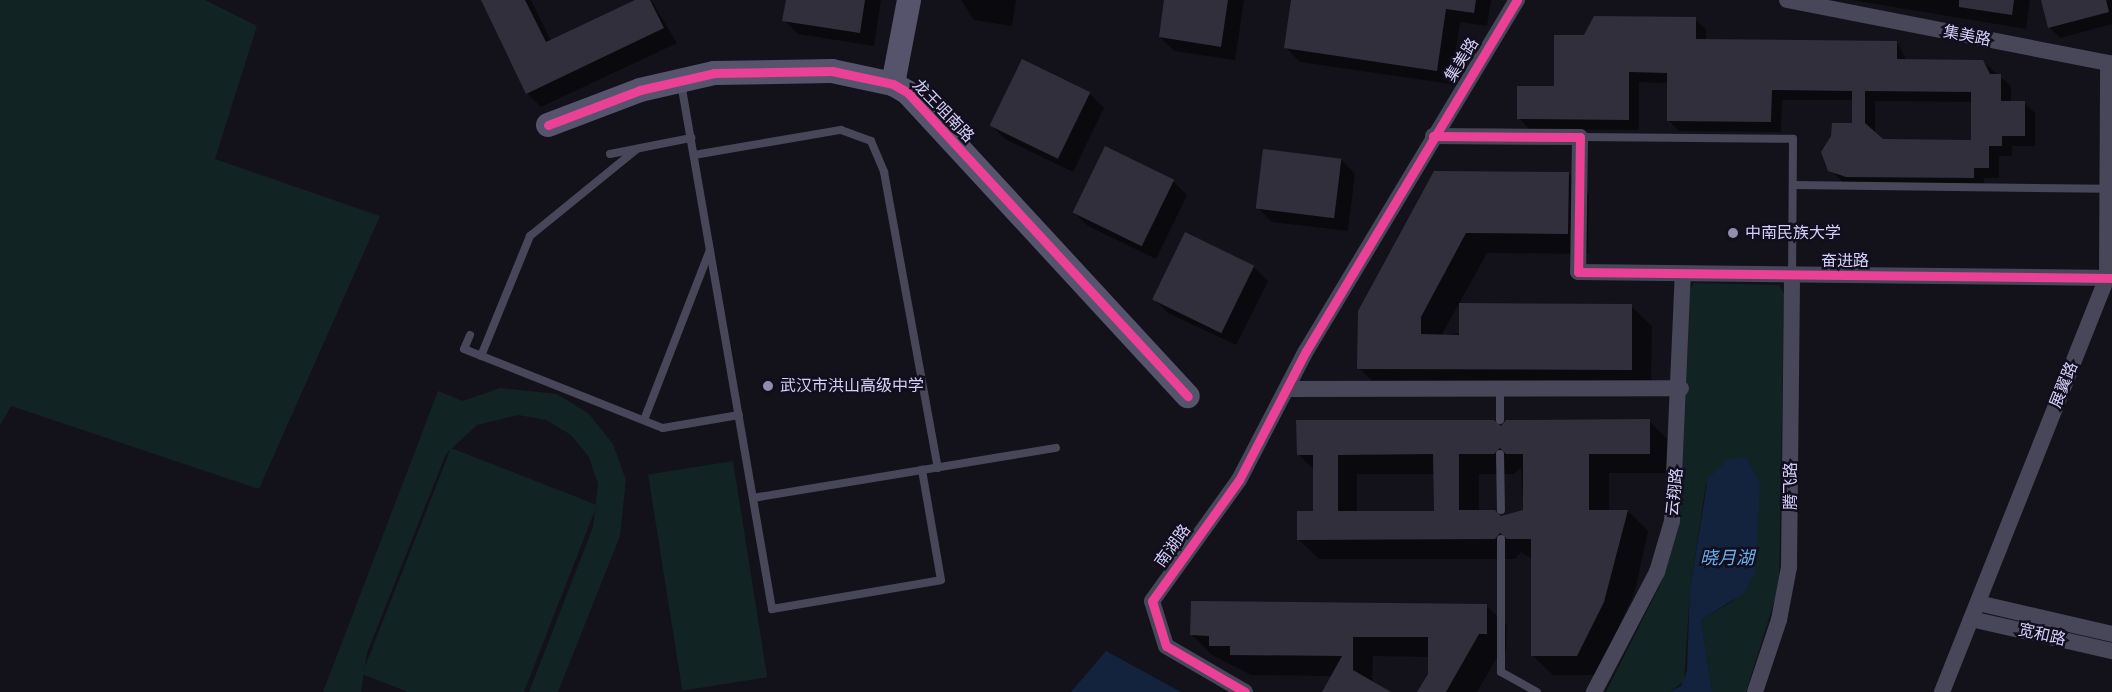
<!DOCTYPE html>
<html>
<head>
<meta charset="utf-8">
<style>
	body { margin:0 }
	#map { position:relative; width:2112px; height:692px; overflow:hidden; background:#13121a; font-family:"Space Grotesk","Noto Sans SC",sans-serif }
	div>[style] { position:absolute }
	[style*='--x'] { left:calc(var(--x)*1px); top:calc(var(--y)*1px); width:calc(var(--w)*1px); rotate:calc(var(--a)*1deg) }
	.green>* { inset:0; background:#122324; transform-origin:0 0 }
	.water>* { inset:0; background:#14233d }
	.shadow>* { inset:0; background:#0007 }
	.building>* { inset:0; background:#312f3c; transform-origin:0 0 }
	.lane>* { height:8px; margin:-4px; padding:0 4px; transform-origin:4px; border-radius:4px; background:#484759 }
	.street>* { height:16px; margin:-8px; padding:0 8px; transform-origin:8px; border-radius:8px; background:#484759 }
	.secondary>* { height:24px; margin:-12px; padding:0 12px; transform-origin:12px; border-radius:12px; background:#55546c }
	.cycleway>* { height:9px; margin:-4.5px; padding:0 4.5px; transform-origin:4.5px; border-radius:4.5px; background:#ea4096 }
	.dots>* { width:16px; height:16px; translate:-50% -50%; box-sizing:border-box; border:3px solid #110e1d; border-radius:50% }
	span { translate:-50% -50%; white-space:nowrap; text-align:center; line-height:1.15; -webkit-text-stroke:5px #110e1d; paint-order:stroke }
	.street-label { font-size:16px; color:#d5cff9 }
	.poi-label { font-size:16px; color:#d5cff9 }
	.left { translate:0 -50%; text-align:left }
	.water-label { font-size:18px; color:#6aafed; font-style:italic }
</style>
</head>
<body>
<div id="map">
	<div class="green">
		<div style="clip-path:polygon(0 0,205px 0,257px 26px,215px 159px,380px 216px,259px 489px,11px 406px,0 426px)"></div>
		<div style="clip-path:polygon(1694px 283px,1779px 285px,1784px 294px,1779px 586px,1746px 692px,1712px 692px,1701px 620px,1733px 601px,1755px 572px,1706px 484px,1690px 590px,1684px 681px,1670px 692px,1606px 692px,1660px 585px,1679px 526px,1688px 292px)"></div>
		<div style="clip-path:polygon(500px 388px,557px 394px,589px 414px,613px 444px,626px 480px,620px 536px,558px 692px,529px 692px,593px 527px,598px 484px,589px 457px,571px 435px,546px 420px,518px 415px,477px 425px,446px 454px,367px 653px,361px 692px,323px 692px,438px 391px,463px 401px)"></div>
		<div style="clip-path:polygon(451px 448px,597px 505px,524px 692px,408px 692px,362px 674px)"></div>
		<div style="left:733px;top:461px;width:219px;height:86px;rotate:81deg"></div>
	</div>
	<div class="water">
		<div style="clip-path:polygon(1746px 457px,1760px 484px,1755px 572px,1744px 593px,1701px 620px,1712px 692px,1670px 692px,1681px 686px,1687px 671px,1690px 590px,1708px 478px,1729px 459px)"></div>
		<div style="clip-path:polygon(1106px 651px,1181px 692px,1071px 692px)"></div>
	</div>
	<div class="shadow">
		<div style="clip-path:polygon(487px 0,531px 0,551px 41px,638px 0,651px 0,677px 43px,541px 107px,527px 93px)"></div>
		<div style="clip-path:polygon(787px 0,881px 0,874px 46px,798px 34px,784px 20px)"></div>
		<div style="clip-path:polygon(961px 0,1016px 0,1012px 26px,974px 20px)"></div>
		<div style="clip-path:polygon(1166px 0,1244px 0,1235px 60px,1174px 51px,1160px 37px)"></div>
		<div style="clip-path:polygon(1285px 0,1491px 0,1487px 26px,1460px 22px,1451px 84px,1300px 62px,1286px 48px,1293px 1px)"></div>
		<div style="clip-path:polygon(1852px 0,2030px 0,2026px 29px)"></div>
		<div style="clip-path:polygon(2042px 0,2112px 0,2112px 24px,2060px 38px,2049px 27px)"></div>
		<div style="clip-path:polygon(evenodd,1695px 19px,1706px 29px,1706px 40px,1897px 42px,1907px 61px,1982px 61px,2011px 86px,2011px 102px,2024px 103px,2035px 113px,2035px 146px,2012px 146px,2012px 156px,1999px 156px,1999px 178px,1984px 178px,1984px 188px,1846px 185px,1825px 165px,1823px 152px,1853px 124px,1854px 100px,1782px 100px,1781px 132px,1679px 131px,1668px 120px,1668px 83px,1639px 82px,1639px 130px,1529px 129px,1519px 118px,1555px 88px,1585px 37px,1695px 19px,1875px 101px,1973px 102px,1972px 142px,1882px 141px,1875px 134px,1875px 101px)"></div>
		<div style="clip-path:polygon(1022px 61px,1090px 94px,1104px 108px,1073px 172px,1005px 139px,991px 125px)"></div>
		<div style="clip-path:polygon(1341px 159px,1355px 174px,1348px 231px,1272px 222px,1258px 208px)"></div>
		<div style="clip-path:polygon(1435px 173px,1568px 173px,1589px 194px,1588px 254px,1487px 253px,1441px 336px,1631px 306px,1652px 326px,1651px 390px,1379px 388px,1359px 368px)"></div>
		<div style="clip-path:polygon(1173px 181px,1187px 195px,1156px 259px,1088px 226px,1074px 212px)"></div>
		<div style="clip-path:polygon(1186px 234px,1254px 267px,1268px 281px,1236px 345px,1168px 313px,1154px 299px)"></div>
		<div style="clip-path:polygon(evenodd,1649px 421px,1670px 441px,1670px 473px,1609px 473px,1609px 511px,1628px 511px,1648px 531px,1635px 591px,1597px 675px,1553px 675px,1532px 655px,1532px 559px,1521px 552px,1515px 559px,1319px 559px,1298px 539px,1315px 512px,1315px 470px,1298px 454px,1501px 428px,1649px 421px,1521px 467px,1524px 511px,1500px 518px,1479px 512px,1479px 474px,1514px 474px,1521px 467px,1649px 421px,1357px 474px,1435px 474px,1435px 512px,1357px 512px,1357px 474px)"></div>
		<div style="clip-path:polygon(1486px 605px,1507px 626px,1506px 654px,1499px 654px,1477px 692px,1419px 692px,1429px 675px,1429px 657px,1373px 656px,1372px 683px,1388px 692px,1323px 692px,1333px 676px,1251px 675px,1212px 655px,1192px 635px)"></div>
	</div>
	<div class="building">
		<div style="clip-path:polygon(481px 0,525px 0,546px 42px,635px 0,650px 0,664px 28px,526px 94px)"></div>
		<div style="clip-path:polygon(786px 0,865px 0,860px 33px,782px 21px)"></div>
		<div style="clip-path:polygon(1164px 0,1228px 0,1221px 47px,1159px 37px)"></div>
		<div style="clip-path:polygon(1291px 0,1476px 0,1474px 13px,1446px 9px,1437px 71px,1284px 48px)"></div>
		<div style="clip-path:polygon(1959px 0,2014px 0,2012px 15px,1959px 7px)"></div>
		<div style="clip-path:polygon(2041px 0,2106px 0,2109px 12px,2048px 28px)"></div>
		<div style="clip-path:polygon(evenodd,1594px 16px,1696px 17px,1696px 39px,1897px 41px,1897px 59px,1983px 60px,1990px 74px,2001px 74px,2001px 101px,2025px 101px,2025px 136px,2002px 136px,2002px 146px,1989px 146px,1989px 168px,1974px 168px,1974px 178px,1846px 177px,1828px 171px,1821px 152px,1831px 136px,1832px 123px,1852px 123px,1852px 91px,1772px 90px,1771px 122px,1667px 121px,1667px 73px,1629px 72px,1629px 120px,1517px 119px,1517px 86px,1554px 86px,1554px 35px,1584px 35px,1594px 16px,1865px 91px,1971px 92px,1971px 140px,1883px 139px,1865px 123px,1865px 91px)"></div>
		<div style="left:1022px;top:59px;width:76px;height:74px;rotate:26deg"></div>
		<div style="left:1105px;top:146px;width:77px;height:74px;rotate:26deg"></div>
		<div style="left:1263px;top:149px;width:79px;height:60px;rotate:7deg"></div>
		<div style="clip-path:polygon(1434px 171px,1569px 172px,1568px 234px,1466px 233px,1421px 317px,1421px 334px,1459px 335px,1459px 303px,1632px 304px,1632px 370px,1357px 369px,1358px 311px)"></div>
		<div style="left:1185px;top:232px;width:77px;height:75px;rotate:26deg"></div>
		<div style="clip-path:polygon(evenodd,1650px 419px,1650px 454px,1589px 454px,1589px 510px,1628px 510px,1604px 602px,1577px 656px,1531px 656px,1531px 539px,1507px 539px,1500px 533px,1495px 539px,1297px 540px,1297px 511px,1313px 511px,1313px 455px,1297px 455px,1296px 420px,1494px 420px,1501px 426px,1506px 420px,1650px 419px,1500px 448px,1506px 454px,1523px 454px,1523px 510px,1501px 516px,1495px 510px,1459px 510px,1459px 454px,1494px 454px,1500px 448px,1650px 419px,1433px 454px,1434px 511px,1338px 511px,1338px 455px,1433px 454px)"></div>
		<div style="clip-path:polygon(1191px 601px,1487px 604px,1487px 634px,1479px 634px,1446px 692px,1417px 692px,1428px 674px,1428px 637px,1353px 637px,1353px 670px,1391px 692px,1322px 692px,1342px 656px,1230px 655px,1230px 646px,1209px 646px,1209px 636px,1190px 635px)"></div>
	</div>
	<div class="lane">
		<div style="--x:681;--y:83;--w:534;--a:80.18"></div>
		<div style="--x:772;--y:609;--w:171;--a:-9.7"></div>
		<div style="--x:941;--y:580;--w:112;--a:-99.8"></div>
		<div style="--x:1580;--y:137;--w:213;--a:0.5"></div>
		<div style="--x:1793;--y:139;--w:137;--a:90.4"></div>
		<div style="--x:610;--y:154;--w:83;--a:-11.2"></div>
		<div style="--x:694;--y:155;--w:149;--a:-9.7"></div>
		<div style="--x:841;--y:130;--w:32;--a:20"></div>
		<div style="--x:871;--y:141;--w:34;--a:67"></div>
		<div style="--x:884;--y:172;--w:301;--a:79.7"></div>
		<div style="--x:1793;--y:185;--w:314;--a:0.7"></div>
		<div style="--x:470;--y:335;--w:15;--a:113"></div>
		<div style="--x:464;--y:349;--w:214;--a:21.7"></div>
		<div style="--x:663;--y:428;--w:77;--a:-9.7"></div>
		<div style="--x:481;--y:356;--w:130;--a:-67.8"></div>
		<div style="--x:530;--y:236;--w:138;--a:-39.1"></div>
		<div style="--x:1500;--y:388;--w:32;--a:90"></div>
		<div style="--x:644;--y:420;--w:182;--a:-68.8"></div>
		<div style="--x:1500;--y:454;--w:56;--a:89"></div>
		<div style="--x:753;--y:498;--w:307;--a:-9.4"></div>
		<div style="--x:1501;--y:539;--w:133;--a:90"></div>
		<div style="--x:1501;--y:672;--w:41;--a:29.1"></div>
	</div>
	<div class="street">
		<div style="--x:1787;--y:0;--w:331;--a:11.1"></div>
		<div style="--x:1433;--y:136;--w:147;--a:0.4"></div>
		<div style="--x:1580;--y:137;--w:135;--a:90.8"></div>
		<div style="--x:1578;--y:272;--w:534;--a:0.64"></div>
		<div style="--x:1288;--y:389;--w:393;--a:-0.1"></div>
		<div style="--x:1978;--y:603;--w:138;--a:13"></div>
		<div style="--x:1971;--y:619;--w:145;--a:12.8"></div>
		<div style="--x:1245;--y:692;--w:91;--a:-149.8"></div>
		<div style="--x:1166;--y:646;--w:47;--a:-107.3"></div>
		<div style="--x:1152;--y:601;--w:149;--a:-54.3"></div>
		<div style="--x:1239;--y:480;--w:145;--a:-62.6"></div>
		<div style="--x:1306;--y:351;--w:410;--a:-59"></div>
		<div style="--x:1594;--y:692;--w:136;--a:-62.3"></div>
		<div style="--x:1657;--y:572;--w:53;--a:-73.6"></div>
		<div style="--x:1672;--y:521;--w:247;--a:-87.5"></div>
		<div style="--x:1755;--y:692;--w:76;--a:-71.6"></div>
		<div style="--x:1779;--y:620;--w:54;--a:-79.3"></div>
		<div style="--x:1789;--y:567;--w:291;--a:-89.4"></div>
		<div style="--x:1942;--y:692;--w:446;--a:-68.3"></div>
		<div style="--x:2107;--y:278;--w:215;--a:-89.7"></div>
	</div>
	<div class="secondary">
		<div style="--x:893;--y:84;--w:86;--a:-79.2"></div>
		<div style="--x:548;--y:125;--w:98;--a:-20.8"></div>
		<div style="--x:640;--y:90;--w:76;--a:-12.9"></div>
		<div style="--x:714;--y:73;--w:118;--a:-1"></div>
		<div style="--x:832;--y:71;--w:62;--a:12"></div>
		<div style="--x:893;--y:84;--w:16;--a:30"></div>
		<div style="--x:907;--y:92;--w:414;--a:47.3"></div>
	</div>
	<div class="cycleway">
		<div style="--x:548;--y:125;--w:98;--a:-20.8"></div>
		<div style="--x:640;--y:90;--w:76;--a:-12.9"></div>
		<div style="--x:714;--y:73;--w:118;--a:-1"></div>
		<div style="--x:832;--y:71;--w:62;--a:12"></div>
		<div style="--x:893;--y:84;--w:16;--a:30"></div>
		<div style="--x:907;--y:92;--w:414;--a:47.3"></div>
		<div style="--x:1433;--y:136;--w:147;--a:0.4"></div>
		<div style="--x:1580;--y:137;--w:135;--a:90.8"></div>
		<div style="--x:1578;--y:272;--w:534;--a:0.64"></div>
		<div style="--x:1245;--y:692;--w:91;--a:-149.8"></div>
		<div style="--x:1166;--y:646;--w:47;--a:-107.3"></div>
		<div style="--x:1152;--y:601;--w:149;--a:-54.3"></div>
		<div style="--x:1239;--y:480;--w:145;--a:-62.6"></div>
		<div style="--x:1306;--y:351;--w:410;--a:-59"></div>
	</div>
	<div class="dots">
		<div style="left:1733px;top:233px;background:#918dab"></div>
		<div style="left:768px;top:386px;background:#918dab"></div>
	</div>
	<div class="street-label">
		<span style="left:1967px;top:36px;rotate:11deg">集美路</span>
		<span style="left:1462px;top:60px;rotate:-58deg">集美路</span>
		<span style="left:943px;top:111px;rotate:46deg">龙王咀南路</span>
		<span style="left:1845px;top:261px">奋进路</span>
		<span style="left:2064px;top:385px;rotate:-68deg">展翼路</span>
		<span style="left:1791px;top:486px;rotate:-90deg">腾飞路</span>
		<span style="left:1675px;top:492px;rotate:-84deg">云翔路</span>
		<span style="left:1173px;top:546px;rotate:-54deg">南湖路</span>
		<span style="left:2042px;top:635px;rotate:13deg">宽和路</span>
	</div>
	<div class="poi-label">
		<span class="left" style="left:1745px;top:233px">中南民族大学</span>
		<span class="left" style="left:780px;top:386px">武汉市洪山高级中学</span>
	</div>
	<div class="water-label">
		<span style="left:1727px;top:558px">晓月湖</span>
	</div>
</div>
</body>
</html>
